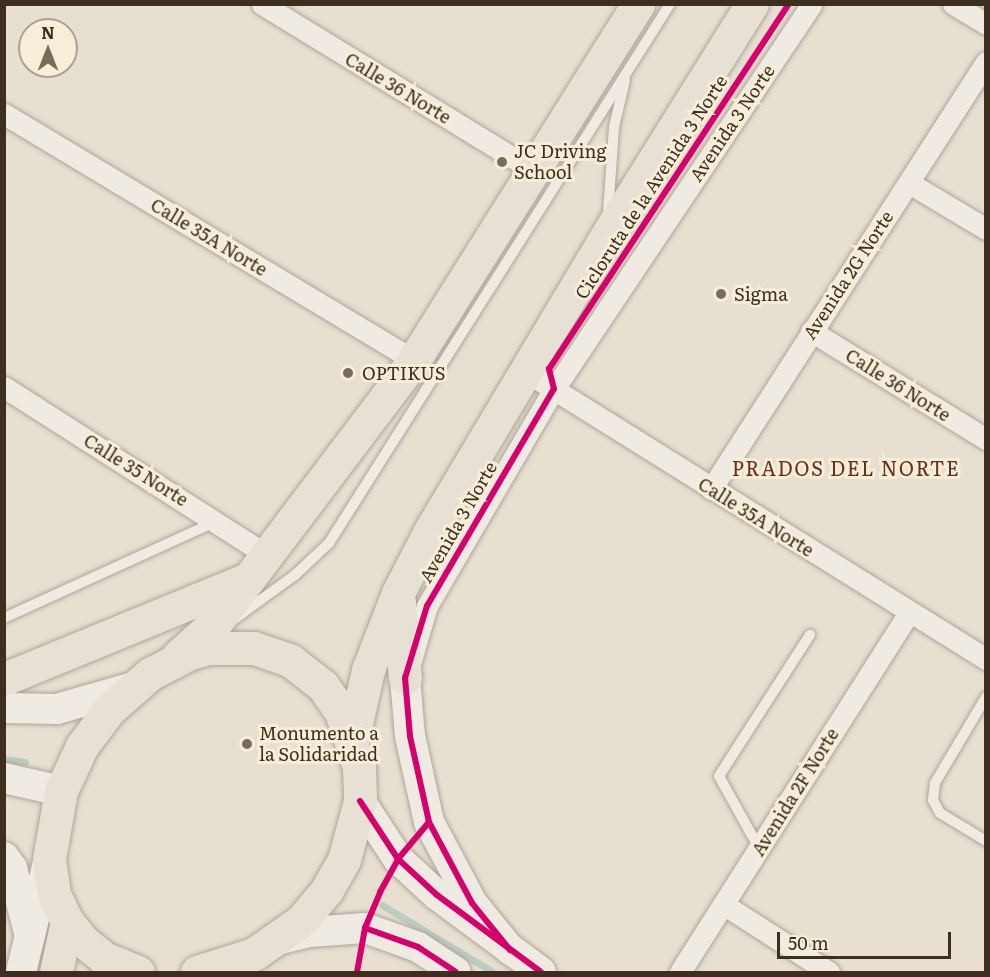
<!DOCTYPE html>
<html>
<head>
<meta charset="utf-8">
<style>
	body { margin:0 }
	#map { position:relative; width:990px; height:977px; overflow:hidden; background:#e7e0d1; font-family:Literata,serif }
	div>[style] { position:absolute }
	[style*='--x'] { left:calc(var(--x)*1px); top:calc(var(--y)*1px); width:calc(var(--w)*1px); rotate:calc(var(--a)*1deg) }
	.stream>* { height:7px; margin:-3.5px; padding:0 3.5px; transform-origin:3.5px; border-radius:3.5px; background:#bcccc2 }
	.roads { filter:drop-shadow(0 0 2px #ada599) drop-shadow(0 0 2px #ada599) }
	.lane>* { height:10px; margin:-5px; padding:0 5px; transform-origin:5px; border-radius:5px; background:#efebe3 }
	.street>* { height:21px; margin:-10.5px; padding:0 10.5px; transform-origin:10.5px; border-radius:10.5px; background:#efebe3 }
	.secondary>* { height:30px; margin:-15px; padding:0 15px; transform-origin:15px; border-radius:15px; background:#efebe3 }
	.primary>* { height:33px; margin:-16.5px; padding:0 16.5px; transform-origin:16.5px; border-radius:16.5px; background:#e6e1d4 }
	.cycleway>* { height:6px; margin:-3px; padding:0 3px; transform-origin:3px; border-radius:3px; background:#d6006c }
	.dots>* { width:16px; height:16px; translate:-50% -50%; box-sizing:border-box; border:3px solid #f7eed8; border-radius:50% }
	span { translate:-50% -50%; white-space:nowrap; text-align:center; line-height:1.15; -webkit-text-stroke:6px #f7eed8; paint-order:stroke }
	.street-label { font-size:18px; color:#3d2e20 }
	.poi-label { font-size:18px; color:#3d2e20 }
	.left { translate:0 -50%; text-align:left }
	.neighbourhood-label { font-size:20px; color:#6b2e1e; letter-spacing:1.5px }
	.frame { position:absolute; inset:0; border:6px solid #3d2e20; pointer-events:none }
	.north { position:absolute; left:18px; top:18px; width:60px; height:60px; box-sizing:border-box; background:#f7eed8; border:2px solid #ada18e; border-radius:50%; rotate:0deg; font-size:16px; font-weight:700; line-height:24px; text-align:center; color:#3d2e20 }
	.north::after { content:''; display:block; margin:auto; width:21px; height:27px; background:#786c5e; clip-path:polygon(50% 0,100% 100%,50% 72%,0 100%) }
	.scale { position:absolute; left:777px; top:932px; width:174px; height:27px; box-sizing:border-box; border:3px solid #3d2e20; border-top:0; padding-left:8px; font-size:18px; line-height:21px; white-space:nowrap; color:#3d2e20; -webkit-text-stroke:4px #f7eed8; paint-order:stroke }
</style>
</head>
<body>
<div id="map">
	<div class="stream">
		<div style="--x:4;--y:759;--w:21;--a:8"></div>
		<div style="--x:382;--y:905;--w:130;--a:31.1"></div>
	</div>
	<div class="roads">
		<div class="lane">
			<div style="--x:608;--y:213;--w:86;--a:-86"></div>
			<div style="--x:614;--y:127;--w:48;--a:-76.8"></div>
			<div style="--x:4;--y:618;--w:234;--a:-24.5"></div>
			<div style="--x:233;--y:620;--w:77;--a:-36"></div>
			<div style="--x:295;--y:575;--w:47;--a:-43.3"></div>
			<div style="--x:329;--y:543;--w:638;--a:-57.68"></div>
			<div style="--x:986;--y:697;--w:100;--a:120.7"></div>
			<div style="--x:935;--y:783;--w:17;--a:97"></div>
			<div style="--x:933;--y:800;--w:15;--a:62"></div>
			<div style="--x:940;--y:813;--w:54;--a:31.3"></div>
			<div style="--x:759;--y:848;--w:82;--a:-119.1"></div>
			<div style="--x:719;--y:776;--w:168;--a:-57.2"></div>
		</div>
		<div class="street">
			<div style="--x:262;--y:4;--w:319;--a:31.5"></div>
			<div style="--x:953;--y:4;--w:39;--a:31"></div>
			<div style="--x:4;--y:114;--w:478;--a:31"></div>
			<div style="--x:909;--y:183;--w:90;--a:30.9"></div>
			<div style="--x:811;--y:331;--w:206;--a:31.7"></div>
			<div style="--x:528;--y:373;--w:540;--a:31.98"></div>
			<div style="--x:4;--y:387;--w:312;--a:32.6"></div>
			<div style="--x:711;--y:489;--w:508;--a:-57.22"></div>
			<div style="--x:411;--y:660;--w:56;--a:-73.5"></div>
			<div style="--x:427;--y:606;--w:251;--a:-59.7"></div>
			<div style="--x:554;--y:389;--w:463;--a:-56.2"></div>
			<div style="--x:723;--y:904;--w:126;--a:32.7"></div>
			<div style="--x:680;--y:972;--w:427;--a:-57.5"></div>
		</div>
		<div class="secondary">
			<div style="--x:405;--y:678;--w:58;--a:85.1"></div>
			<div style="--x:410;--y:736;--w:88;--a:77.5"></div>
			<div style="--x:429;--y:822;--w:92;--a:62"></div>
			<div style="--x:472;--y:903;--w:60;--a:51"></div>
			<div style="--x:4;--y:708;--w:53;--a:1.1"></div>
			<div style="--x:57;--y:709;--w:79;--a:-16.1"></div>
			<div style="--x:4;--y:778;--w:58;--a:12.8"></div>
			<div style="--x:360;--y:801;--w:69;--a:56.8"></div>
			<div style="--x:398;--y:859;--w:53;--a:42.7"></div>
			<div style="--x:437;--y:895;--w:129;--a:36.5"></div>
			<div style="--x:4;--y:857;--w:14;--a:54"></div>
			<div style="--x:12;--y:868;--w:70;--a:75.2"></div>
			<div style="--x:277;--y:940;--w:33;--a:-14"></div>
			<div style="--x:309;--y:932;--w:56;--a:-4.1"></div>
			<div style="--x:365;--y:928;--w:56;--a:19.7"></div>
			<div style="--x:418;--y:947;--w:45;--a:33.3"></div>
			<div style="--x:21;--y:972;--w:113;--a:-76.2"></div>
		</div>
		<div class="primary">
			<div style="--x:399;--y:602;--w:76;--a:85.5"></div>
			<div style="--x:178;--y:656;--w:51;--a:-41.8"></div>
			<div style="--x:216;--y:622;--w:328;--a:-52.9"></div>
			<div style="--x:414;--y:360;--w:421;--a:-57.8"></div>
			<div style="--x:4;--y:679;--w:264;--a:-22.3"></div>
			<div style="--x:352;--y:741;--w:73;--a:-77.3"></div>
			<div style="--x:368;--y:670;--w:83;--a:-68.7"></div>
			<div style="--x:398;--y:593;--w:70;--a:-62.7"></div>
			<div style="--x:430;--y:531;--w:345;--a:-59.1"></div>
			<div style="--x:607;--y:235;--w:273;--a:-57.9"></div>
			<div style="--x:56;--y:972;--w:52;--a:-77.8"></div>
			<div style="--x:138;--y:972;--w:37;--a:-158"></div>
			<div style="--x:104;--y:958;--w:27;--a:-141"></div>
			<div style="--x:83;--y:941;--w:26;--a:-129"></div>
			<div style="--x:67;--y:921;--w:30;--a:-116"></div>
			<div style="--x:54;--y:894;--w:35;--a:-98"></div>
			<div style="--x:49;--y:859;--w:69;--a:-80"></div>
			<div style="--x:61;--y:791;--w:50;--a:-65"></div>
			<div style="--x:82;--y:746;--w:45;--a:-53.1"></div>
			<div style="--x:109;--y:710;--w:55;--a:-41.3"></div>
			<div style="--x:150;--y:674;--w:45;--a:-27.7"></div>
			<div style="--x:190;--y:653;--w:20;--a:-15"></div>
			<div style="--x:209;--y:648;--w:45;--a:0"></div>
			<div style="--x:254;--y:648;--w:39;--a:19"></div>
			<div style="--x:291;--y:661;--w:41;--a:38"></div>
			<div style="--x:323;--y:686;--w:32;--a:55"></div>
			<div style="--x:341;--y:712;--w:58;--a:71.9"></div>
			<div style="--x:359;--y:767;--w:34;--a:88"></div>
			<div style="--x:360;--y:801;--w:61;--a:105.2"></div>
			<div style="--x:344;--y:860;--w:34;--a:120"></div>
			<div style="--x:327;--y:890;--w:40;--a:130"></div>
			<div style="--x:301;--y:921;--w:57;--a:144.9"></div>
			<div style="--x:254;--y:954;--w:60;--a:162.5"></div>
		</div>
	</div>
	<div class="cycleway">
		<div style="--x:360;--y:801;--w:69;--a:56.8"></div>
		<div style="--x:398;--y:859;--w:53;--a:42.7"></div>
		<div style="--x:437;--y:895;--w:129;--a:36.5"></div>
		<div style="--x:365;--y:928;--w:56;--a:19.7"></div>
		<div style="--x:418;--y:947;--w:45;--a:33.3"></div>
		<div style="--x:510;--y:950;--w:60;--a:-129"></div>
		<div style="--x:472;--y:903;--w:92;--a:-118"></div>
		<div style="--x:429;--y:822;--w:88;--a:-102.5"></div>
		<div style="--x:410;--y:736;--w:58;--a:-94.9"></div>
		<div style="--x:405;--y:678;--w:48;--a:-73.1"></div>
		<div style="--x:419;--y:632;--w:27;--a:-73"></div>
		<div style="--x:427;--y:606;--w:251;--a:-59.7"></div>
		<div style="--x:554;--y:389;--w:21;--a:-104"></div>
		<div style="--x:549;--y:369;--w:437;--a:-56.7"></div>
		<div style="--x:357;--y:972;--w:45;--a:-79.7"></div>
		<div style="--x:365;--y:928;--w:39;--a:-67"></div>
		<div style="--x:380;--y:892;--w:38;--a:-61"></div>
		<div style="--x:398;--y:859;--w:48;--a:-50"></div>
	</div>
	<div class="dots">
		<div style="left:502px;top:162px;background:#786c5e"></div>
		<div style="left:721px;top:294px;background:#786c5e"></div>
		<div style="left:348px;top:373px;background:#786c5e"></div>
		<div style="left:247px;top:744px;background:#786c5e"></div>
	</div>
	<div class="street-label">
		<span style="left:398px;top:88px;rotate:31deg">Calle 36 Norte</span>
		<span style="left:732px;top:123px;rotate:-56deg">Avenida 3 Norte</span>
		<span style="left:651px;top:187px;rotate:-57deg">Cicloruta de la Avenida 3 Norte</span>
		<span style="left:209px;top:237px;rotate:31deg">Calle 35A Norte</span>
		<span style="left:848px;top:275px;rotate:-57deg">Avenida 2G Norte</span>
		<span style="left:898px;top:385px;rotate:32deg">Calle 36 Norte</span>
		<span style="left:136px;top:470px;rotate:32deg">Calle 35 Norte</span>
		<span style="left:756px;top:517px;rotate:32deg">Calle 35A Norte</span>
		<span style="left:458px;top:522px;rotate:-60deg">Avenida 3 Norte</span>
		<span style="left:795px;top:792px;rotate:-58deg">Avenida 2F Norte</span>
	</div>
	<div class="poi-label">
		<span class="left" style="left:514px;top:162px">JC Driving<br>School</span>
		<span class="left" style="left:734px;top:294px">Sigma</span>
		<span class="left" style="left:362px;top:373px">OPTIKUS</span>
		<span class="left" style="left:259px;top:744px">Monumento a<br>la Solidaridad</span>
	</div>
	<div class="neighbourhood-label">
		<span style="left:846px;top:467px">PRADOS DEL NORTE</span>
	</div>
	<div class="frame"></div>
	<div class="north">N</div>
	<div class="scale">50 m</div>
</div>
</body>
</html>
